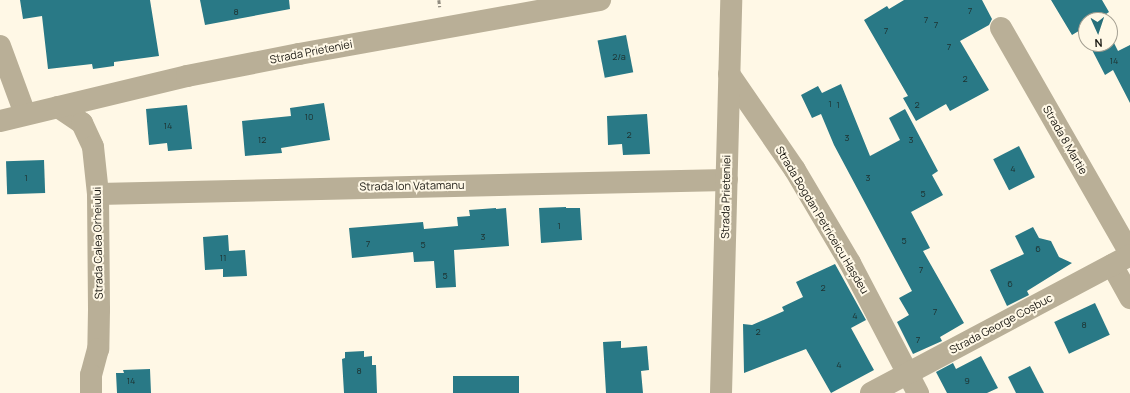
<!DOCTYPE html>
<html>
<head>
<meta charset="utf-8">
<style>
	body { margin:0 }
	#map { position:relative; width:1130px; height:393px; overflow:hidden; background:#fff8e6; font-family:Manrope,sans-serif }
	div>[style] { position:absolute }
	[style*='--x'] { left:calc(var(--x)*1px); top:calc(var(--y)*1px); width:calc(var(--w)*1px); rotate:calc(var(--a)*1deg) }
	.building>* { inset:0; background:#297986; transform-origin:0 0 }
	.path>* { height:2.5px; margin-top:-1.25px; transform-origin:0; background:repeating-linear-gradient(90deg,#918c80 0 4px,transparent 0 6px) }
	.minor>* { height:22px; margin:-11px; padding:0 11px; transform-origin:11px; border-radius:11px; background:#b9af97 }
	span { translate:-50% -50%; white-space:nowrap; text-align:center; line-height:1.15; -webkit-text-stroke:4px #fff8e6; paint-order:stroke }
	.number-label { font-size:9px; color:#1d302e }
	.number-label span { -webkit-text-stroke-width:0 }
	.street-label { font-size:11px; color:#191711 }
	.north { position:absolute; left:1078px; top:12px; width:40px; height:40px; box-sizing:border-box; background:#fff8e6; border:1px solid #a39e91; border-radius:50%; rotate:177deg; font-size:11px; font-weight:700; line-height:16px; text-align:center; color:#191711 }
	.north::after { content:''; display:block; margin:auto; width:14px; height:18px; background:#276f7a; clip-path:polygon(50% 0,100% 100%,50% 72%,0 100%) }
</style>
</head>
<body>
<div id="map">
	<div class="building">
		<div style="clip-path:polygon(20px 0,150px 0,159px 56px,114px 62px,114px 66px,93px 69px,92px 64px,48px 69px,42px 16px,23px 19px)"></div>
		<div style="clip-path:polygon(200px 0,289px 0,290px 9px,205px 25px)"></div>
		<div style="clip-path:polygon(904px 0,982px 0,992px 19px,989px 25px,960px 41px,989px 90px,950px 111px,946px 104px,916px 121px,903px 98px,908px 96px,864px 20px,887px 6px,889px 9px)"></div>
		<div style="clip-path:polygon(1051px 0,1102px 0,1109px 12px,1100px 18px,1102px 20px,1086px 20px,1086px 38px,1082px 29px,1072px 35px)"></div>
		<div style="left:626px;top:35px;width:38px;height:29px;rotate:79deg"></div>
		<div style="clip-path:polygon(1110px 35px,1118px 51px,1130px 45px,1130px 103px,1113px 70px,1105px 75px,1089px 44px,1110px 44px)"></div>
		<div style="clip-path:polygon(841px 84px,870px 156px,900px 140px,889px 118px,905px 109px,938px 171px,932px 175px,943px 195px,911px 212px,930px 248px,923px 251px,964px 323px,940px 337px,942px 341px,913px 354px,897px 322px,909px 315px,899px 298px,912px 291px,834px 145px,821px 114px,812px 118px,801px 95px,818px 86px,822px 93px)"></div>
		<div style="clip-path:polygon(324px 103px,330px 140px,281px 148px,282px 153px,245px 156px,242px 121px,291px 116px,290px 108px)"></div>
		<div style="clip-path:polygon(187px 105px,192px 149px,168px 151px,167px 143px,149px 145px,146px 109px)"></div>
		<div style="clip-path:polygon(647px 114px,650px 154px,623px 155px,622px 144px,608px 145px,607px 116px)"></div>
		<div style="left:1019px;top:146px;width:35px;height:29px;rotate:63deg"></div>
		<div style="left:44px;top:160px;width:33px;height:38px;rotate:88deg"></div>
		<div style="clip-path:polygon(566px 207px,566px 208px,580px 208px,582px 240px,541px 243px,539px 208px)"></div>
		<div style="clip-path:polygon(496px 208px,496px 209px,506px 208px,509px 246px,454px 250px,456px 287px,436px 288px,434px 261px,414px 262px,413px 252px,352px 258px,349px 228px,423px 222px,424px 229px,458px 226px,457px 217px,470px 216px,469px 210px)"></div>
		<div style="clip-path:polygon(1033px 227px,1039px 238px,1051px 241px,1059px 257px,1072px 263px,1027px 291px,1029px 295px,1007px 306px,990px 270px,1024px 254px,1015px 236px)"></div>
		<div style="clip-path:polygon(228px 235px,229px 251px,245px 250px,247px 276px,223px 277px,223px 269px,205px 270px,203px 237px)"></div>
		<div style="clip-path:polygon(835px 264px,866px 320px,851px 328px,874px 370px,831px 393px,806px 349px,744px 373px,743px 324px,752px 325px,784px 311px,782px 307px,803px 297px,796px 282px)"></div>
		<div style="left:1095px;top:303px;width:35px;height:45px;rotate:65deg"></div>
		<div style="clip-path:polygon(621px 341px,621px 348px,647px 346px,649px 370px,641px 371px,643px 393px,606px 393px,603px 342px)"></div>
		<div style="clip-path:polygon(364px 351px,364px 357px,372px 356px,372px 365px,376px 365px,377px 393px,344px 393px,342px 359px,345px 358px,345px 352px)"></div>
		<div style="clip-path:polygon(981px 356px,998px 388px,987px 393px,947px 393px,936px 372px,953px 363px,956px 369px)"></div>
		<div style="clip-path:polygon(1030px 366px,1044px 393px,1016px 393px,1008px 377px)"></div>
		<div style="clip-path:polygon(150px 369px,151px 393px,117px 393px,116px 373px,124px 373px,123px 370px)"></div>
		<div style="left:519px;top:376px;width:17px;height:66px;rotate:90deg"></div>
	</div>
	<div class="path">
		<div style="--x:439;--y:0;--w:7;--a:82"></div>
	</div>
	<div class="minor">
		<div style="--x:1001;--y:28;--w:259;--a:60.2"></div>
		<div style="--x:0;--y:46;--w:72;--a:69.8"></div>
		<div style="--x:729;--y:74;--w:116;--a:55.5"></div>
		<div style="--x:795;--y:170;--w:108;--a:59.4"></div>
		<div style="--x:850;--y:263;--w:147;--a:62.4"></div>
		<div style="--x:58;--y:107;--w:29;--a:34"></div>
		<div style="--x:82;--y:123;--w:26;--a:65"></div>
		<div style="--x:93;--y:147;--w:47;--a:83.9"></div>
		<div style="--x:98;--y:194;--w:116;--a:89.5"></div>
		<div style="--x:99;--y:310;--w:39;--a:91"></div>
		<div style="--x:98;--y:349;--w:27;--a:105"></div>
		<div style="--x:91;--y:375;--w:18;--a:90"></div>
		<div style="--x:0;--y:121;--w:192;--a:-13.5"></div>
		<div style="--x:187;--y:76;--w:114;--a:-11.1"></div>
		<div style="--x:299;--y:54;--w:306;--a:-10.2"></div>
		<div style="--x:98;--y:194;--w:629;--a:-1.28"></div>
		<div style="--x:1112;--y:265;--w:38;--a:61"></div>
		<div style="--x:721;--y:393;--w:393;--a:-88.5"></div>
		<div style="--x:871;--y:393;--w:293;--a:-28"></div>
	</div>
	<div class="number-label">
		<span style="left:970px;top:11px">7</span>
		<span style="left:236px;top:12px">8</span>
		<span style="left:926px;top:20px">7</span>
		<span style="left:936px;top:25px">7</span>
		<span style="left:886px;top:31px">7</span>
		<span style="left:949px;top:47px">7</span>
		<span style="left:619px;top:57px">2/a</span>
		<span style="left:1114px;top:61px">14</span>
		<span style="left:965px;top:79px">2</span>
		<span style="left:830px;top:104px">1</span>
		<span style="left:838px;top:105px">1</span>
		<span style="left:917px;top:105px">2</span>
		<span style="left:309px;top:117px">10</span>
		<span style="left:168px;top:126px">14</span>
		<span style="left:629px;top:135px">2</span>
		<span style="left:847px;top:138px">3</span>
		<span style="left:262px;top:140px">12</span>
		<span style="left:911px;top:140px">3</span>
		<span style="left:1013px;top:169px">4</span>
		<span style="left:26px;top:178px">1</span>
		<span style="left:868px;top:178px">3</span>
		<span style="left:923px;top:194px">5</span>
		<span style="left:559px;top:226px">1</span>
		<span style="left:483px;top:237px">3</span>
		<span style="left:904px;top:241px">5</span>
		<span style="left:368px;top:244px">7</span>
		<span style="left:423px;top:245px">5</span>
		<span style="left:1038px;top:249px">6</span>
		<span style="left:223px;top:258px">11</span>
		<span style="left:921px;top:270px">7</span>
		<span style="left:445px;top:276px">5</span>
		<span style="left:1010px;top:284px">6</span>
		<span style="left:823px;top:288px">2</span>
		<span style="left:935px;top:312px">7</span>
		<span style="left:855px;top:316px">4</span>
		<span style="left:1084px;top:325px">8</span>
		<span style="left:758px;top:332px">2</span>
		<span style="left:918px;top:340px">7</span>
		<span style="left:839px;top:365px">4</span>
		<span style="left:359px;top:371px">8</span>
		<span style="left:131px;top:381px">14</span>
		<span style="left:967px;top:381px">9</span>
	</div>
	<div class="street-label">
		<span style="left:311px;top:52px;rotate:-11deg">Strada Prieteniei</span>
		<span style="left:1065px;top:140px;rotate:60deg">Strada 8 Martie</span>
		<span style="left:412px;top:186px;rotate:-1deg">Strada Ion Vatamanu</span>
		<span style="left:726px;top:197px;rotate:-89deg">Strada Prieteniei</span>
		<span style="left:822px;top:220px;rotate:59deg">Strada Bogdan Petriceicu Hașdeu</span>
		<span style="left:98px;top:243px;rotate:-91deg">Strada Calea Orheiului</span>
		<span style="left:1001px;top:324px;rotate:-28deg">Strada George Coșbuc</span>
	</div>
	<div class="north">N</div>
</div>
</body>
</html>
